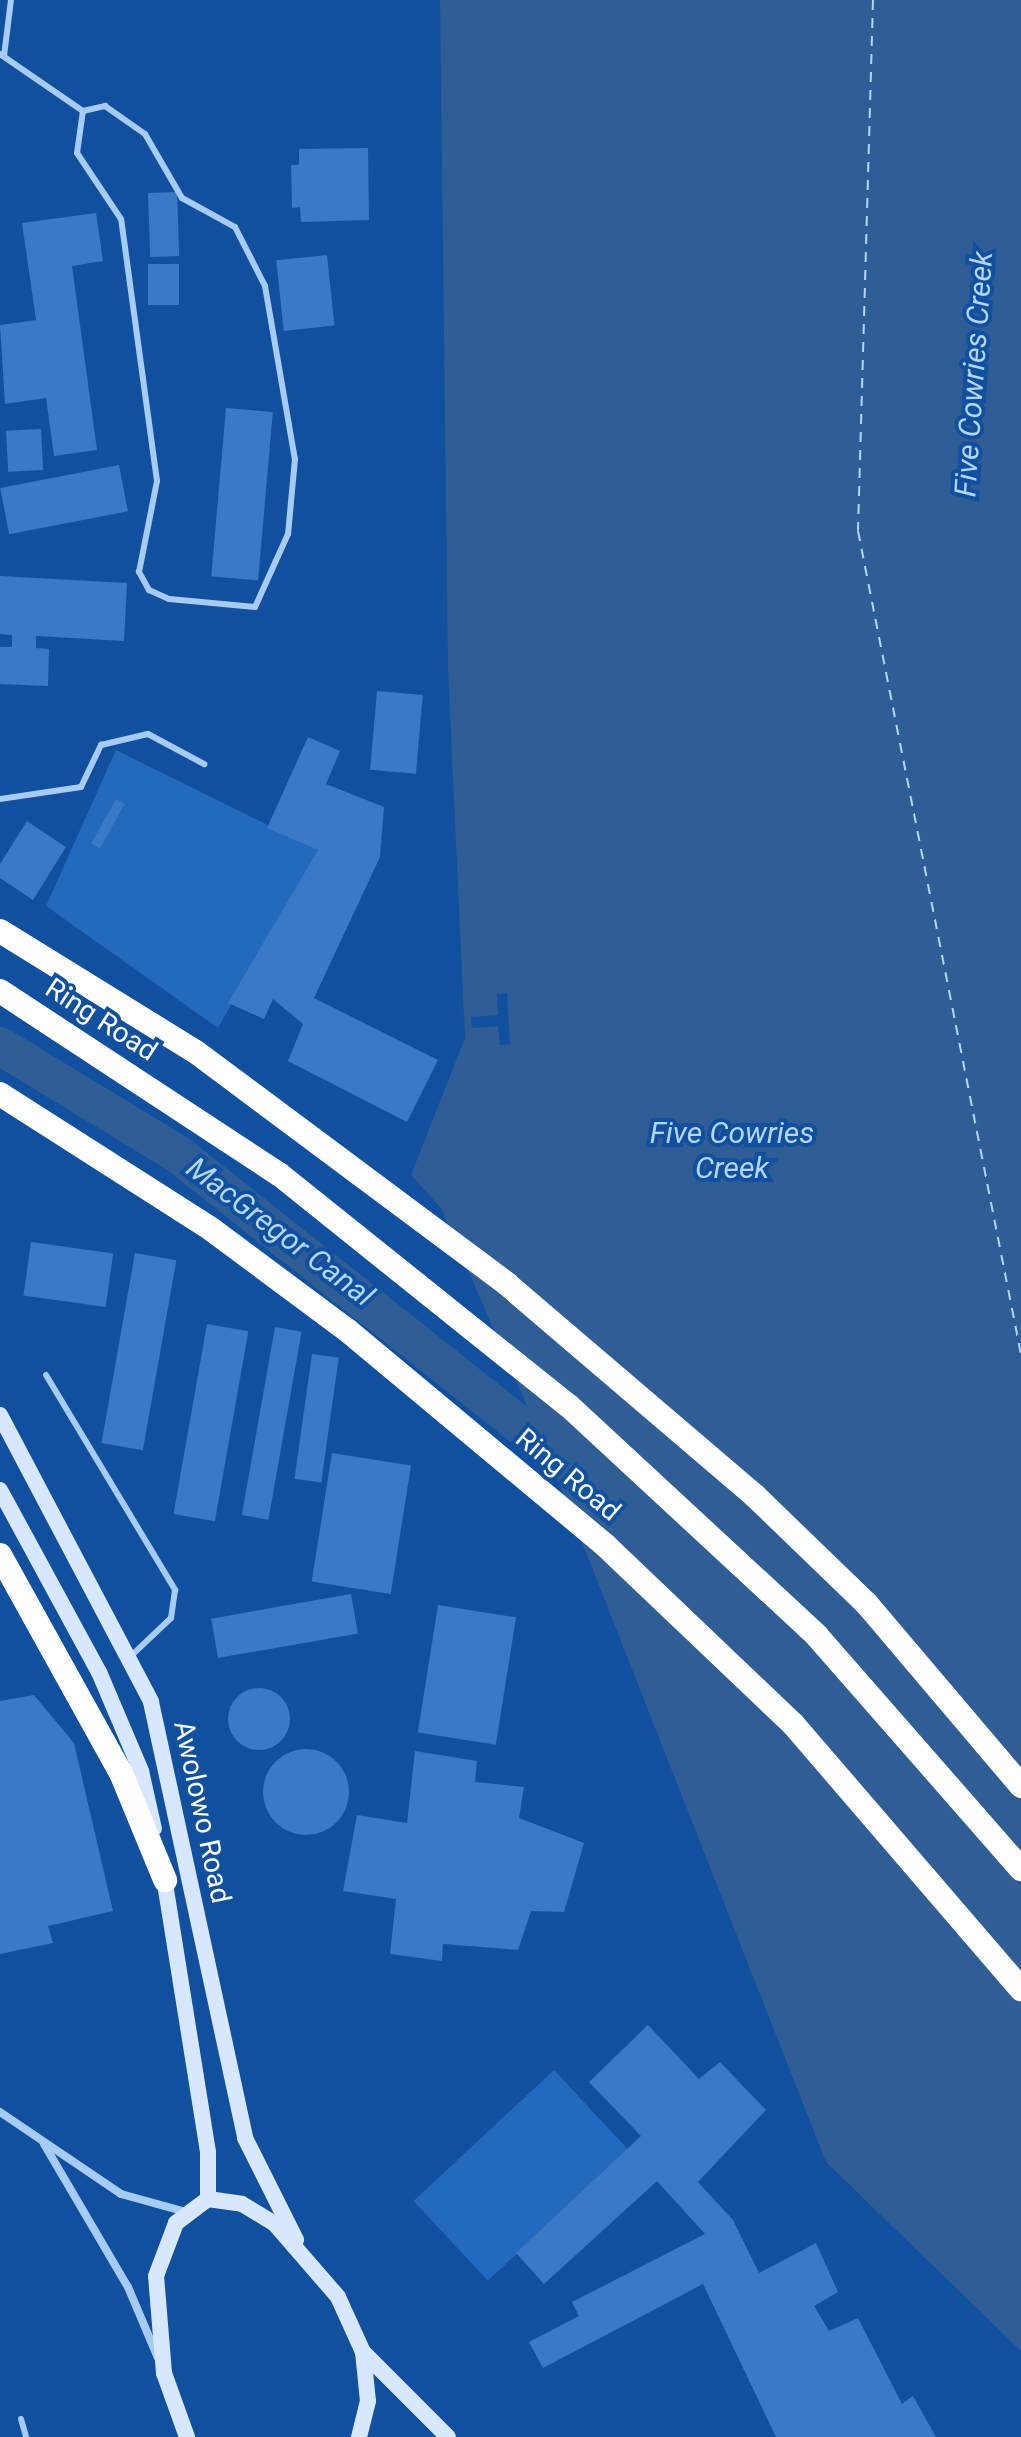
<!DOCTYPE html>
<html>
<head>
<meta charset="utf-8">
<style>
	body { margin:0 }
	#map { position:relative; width:1021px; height:2437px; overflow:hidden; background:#10509e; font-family:Roboto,sans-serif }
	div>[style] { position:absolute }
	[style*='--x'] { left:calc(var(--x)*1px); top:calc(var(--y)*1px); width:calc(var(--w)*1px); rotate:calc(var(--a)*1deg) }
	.green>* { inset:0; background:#236abd; transform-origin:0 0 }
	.water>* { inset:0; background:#2f5d96 }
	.pier>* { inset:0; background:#10509e }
	.canal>* { height:38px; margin:-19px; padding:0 19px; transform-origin:19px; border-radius:19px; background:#2f5d96 }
	.ferry>* { height:2px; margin-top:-1px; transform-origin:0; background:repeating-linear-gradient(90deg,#b3d5fb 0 10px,transparent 0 18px) }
	.building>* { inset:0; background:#3979c5; transform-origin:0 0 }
	.round { border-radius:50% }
	.lane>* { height:6px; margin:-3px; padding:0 3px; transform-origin:3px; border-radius:3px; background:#a6cbf5 }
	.street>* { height:8px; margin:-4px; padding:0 4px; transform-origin:4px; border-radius:4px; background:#a6cbf5 }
	.secondary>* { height:16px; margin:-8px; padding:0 8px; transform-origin:8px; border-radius:8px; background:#d7e8fe }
	.highway>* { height:24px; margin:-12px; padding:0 12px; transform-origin:12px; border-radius:12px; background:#fff }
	span { translate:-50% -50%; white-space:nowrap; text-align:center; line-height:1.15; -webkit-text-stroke:8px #10509e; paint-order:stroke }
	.street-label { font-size:28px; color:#fff }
	.water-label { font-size:30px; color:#b3d5fb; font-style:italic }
</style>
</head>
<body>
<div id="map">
	<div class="green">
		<div style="clip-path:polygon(116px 750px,318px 850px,218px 1028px,46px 906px)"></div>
		<div style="left:554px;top:2070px;width:109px;height:192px;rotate:47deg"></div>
	</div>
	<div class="water">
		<div style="clip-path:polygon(440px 0,1021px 0,1021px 2351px,826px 2162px,543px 1443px,441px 1208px,411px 1175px,465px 1038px,448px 670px)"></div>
	</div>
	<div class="pier">
		<div style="clip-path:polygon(507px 993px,510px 1044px,500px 1045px,498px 1026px,472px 1028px,471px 1017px,498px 1015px,497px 994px)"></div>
	</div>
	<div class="canal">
		<div style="--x:0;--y:1046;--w:210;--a:31.3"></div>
		<div style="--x:179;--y:1155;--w:464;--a:38.4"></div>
	</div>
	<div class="ferry">
		<div style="--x:873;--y:0;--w:531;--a:91.62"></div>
		<div style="--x:858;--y:531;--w:839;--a:78.8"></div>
	</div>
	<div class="building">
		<div style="clip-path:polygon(368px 148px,369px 220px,301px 222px,300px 207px,292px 208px,291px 165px,299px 165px,299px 149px)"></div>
		<div style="left:177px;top:192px;width:64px;height:29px;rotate:88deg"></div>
		<div style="clip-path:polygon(96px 213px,103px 261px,72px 266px,97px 450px,54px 456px,46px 398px,5px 404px,0 325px,36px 320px,22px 223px)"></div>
		<div style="left:327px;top:255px;width:71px;height:51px;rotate:84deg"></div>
		<div style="left:148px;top:264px;width:31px;height:41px"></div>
		<div style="left:226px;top:408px;width:47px;height:169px;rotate:5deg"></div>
		<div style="left:41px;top:429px;width:41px;height:35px;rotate:87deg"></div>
		<div style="left:119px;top:465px;width:47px;height:121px;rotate:79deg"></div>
		<div style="clip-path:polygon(0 576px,127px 583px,124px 641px,36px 636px,36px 648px,49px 649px,48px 686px,0 684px,0 647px,12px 647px,12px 635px,0 634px)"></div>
		<div style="left:377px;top:691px;width:46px;height:79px;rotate:5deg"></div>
		<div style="clip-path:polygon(308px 737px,340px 751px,326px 784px,384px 807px,380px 857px,314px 998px,438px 1060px,407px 1122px,288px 1061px,303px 1024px,273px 999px,264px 1019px,228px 1003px,318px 850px,267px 828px)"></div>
		<div style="left:116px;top:799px;width:10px;height:51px;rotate:29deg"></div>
		<div style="clip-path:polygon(27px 821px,66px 847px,33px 900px,0 878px,0 864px)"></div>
		<div style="left:31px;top:1242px;width:83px;height:54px;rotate:8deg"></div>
		<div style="left:135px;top:1253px;width:42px;height:193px;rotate:10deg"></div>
		<div style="left:207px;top:1324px;width:42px;height:193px;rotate:10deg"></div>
		<div style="left:275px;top:1327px;width:27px;height:191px;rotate:10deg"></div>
		<div style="left:312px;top:1354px;width:27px;height:126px;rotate:8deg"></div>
		<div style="left:332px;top:1453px;width:80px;height:130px;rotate:9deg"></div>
		<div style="left:351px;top:1594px;width:40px;height:142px;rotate:80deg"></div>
		<div style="left:438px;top:1605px;width:79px;height:129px;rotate:9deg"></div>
		<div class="round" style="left:228px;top:1688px;width:62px;height:62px"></div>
		<div style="clip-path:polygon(34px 1695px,74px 1743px,113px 1911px,48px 1926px,53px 1943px,0 1954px,0 1701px)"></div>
		<div class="round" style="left:263px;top:1749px;width:86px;height:86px"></div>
		<div style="clip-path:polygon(415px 1751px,477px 1761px,475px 1782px,524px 1787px,519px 1818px,584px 1843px,564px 1912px,531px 1911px,518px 1950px,443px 1944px,442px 1961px,390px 1954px,396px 1899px,343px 1891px,357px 1815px,407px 1823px)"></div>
		<div style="clip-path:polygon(648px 2025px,699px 2079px,720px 2062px,766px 2110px,698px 2182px,733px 2220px,759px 2273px,816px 2243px,838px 2292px,814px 2306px,829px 2331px,858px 2318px,902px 2404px,913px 2396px,936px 2437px,776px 2437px,703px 2284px,543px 2368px,529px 2342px,579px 2316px,572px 2302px,705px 2234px,657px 2181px,544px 2284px,516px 2253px,641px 2136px,589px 2082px)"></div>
	</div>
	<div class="lane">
		<div style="--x:0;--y:54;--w:101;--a:34.5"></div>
		<div style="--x:4;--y:56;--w:56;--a:-82.9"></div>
		<div style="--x:105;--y:106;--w:49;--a:35"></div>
		<div style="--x:145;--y:134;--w:74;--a:60"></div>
		<div style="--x:182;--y:198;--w:60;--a:28.7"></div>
		<div style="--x:235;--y:227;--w:66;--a:63"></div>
		<div style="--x:265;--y:286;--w:176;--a:80.2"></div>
		<div style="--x:295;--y:459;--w:75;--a:95.3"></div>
		<div style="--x:288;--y:534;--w:80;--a:114.3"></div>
		<div style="--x:255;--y:607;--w:86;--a:-174.7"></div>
		<div style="--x:169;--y:599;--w:22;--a:-156"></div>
		<div style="--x:149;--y:590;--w:21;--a:-119"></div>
		<div style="--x:139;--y:572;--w:93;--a:-78.8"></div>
		<div style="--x:157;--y:481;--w:264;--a:-97.8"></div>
		<div style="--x:121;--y:219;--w:79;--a:-123.7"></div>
		<div style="--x:77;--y:153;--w:42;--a:-81.9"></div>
		<div style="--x:83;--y:111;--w:23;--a:-13"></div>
		<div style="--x:0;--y:799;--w:82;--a:-8.4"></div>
		<div style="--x:81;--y:787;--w:47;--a:-64.5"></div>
		<div style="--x:101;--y:745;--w:48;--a:-13.2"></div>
		<div style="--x:148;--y:734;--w:64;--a:28.2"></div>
		<div style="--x:46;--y:1375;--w:251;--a:59"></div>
		<div style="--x:175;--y:1590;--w:28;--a:98"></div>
		<div style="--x:171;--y:1618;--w:55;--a:136.5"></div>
		<div style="--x:21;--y:2419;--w:19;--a:74"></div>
	</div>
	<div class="street">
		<div style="--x:0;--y:2112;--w:146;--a:34.1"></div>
		<div style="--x:121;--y:2194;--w:67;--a:15.5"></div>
		<div style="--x:44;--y:2144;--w:166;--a:59.6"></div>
		<div style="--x:128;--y:2287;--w:77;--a:67.1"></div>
	</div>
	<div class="secondary">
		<div style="--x:0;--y:1415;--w:324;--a:62.2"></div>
		<div style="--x:151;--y:1702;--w:446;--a:77.8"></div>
		<div style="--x:245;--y:2138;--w:114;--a:63.4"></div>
		<div style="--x:0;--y:1490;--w:207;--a:61.5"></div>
		<div style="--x:99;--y:1672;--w:108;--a:67"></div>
		<div style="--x:141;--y:1771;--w:59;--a:77.4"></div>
		<div style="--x:163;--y:1871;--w:285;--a:80.9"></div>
		<div style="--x:208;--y:2152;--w:47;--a:90"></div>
		<div style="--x:363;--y:2352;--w:120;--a:45"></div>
		<div style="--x:187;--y:2437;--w:68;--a:-109.8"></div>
		<div style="--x:164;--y:2373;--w:97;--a:-94.7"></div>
		<div style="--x:156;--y:2276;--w:57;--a:-69.3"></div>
		<div style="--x:176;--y:2223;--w:40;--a:-37"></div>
		<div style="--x:208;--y:2199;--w:34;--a:8"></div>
		<div style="--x:242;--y:2204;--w:37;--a:31"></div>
		<div style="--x:274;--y:2223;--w:98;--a:49.1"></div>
		<div style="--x:338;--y:2297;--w:60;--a:65.6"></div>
		<div style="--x:363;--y:2352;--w:49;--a:84.2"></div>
		<div style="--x:368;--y:2401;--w:37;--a:104"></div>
	</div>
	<div class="highway">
		<div style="--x:0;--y:931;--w:230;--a:31.7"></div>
		<div style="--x:196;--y:1052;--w:388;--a:36.7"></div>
		<div style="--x:507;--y:1284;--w:325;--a:40.5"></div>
		<div style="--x:754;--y:1495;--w:156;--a:44"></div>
		<div style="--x:866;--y:1603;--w:240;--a:49.7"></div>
		<div style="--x:0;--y:991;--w:334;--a:33.3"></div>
		<div style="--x:279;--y:1174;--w:371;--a:38.7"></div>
		<div style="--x:569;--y:1406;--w:338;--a:42.8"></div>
		<div style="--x:817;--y:1636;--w:310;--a:48.8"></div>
		<div style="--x:0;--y:1094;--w:250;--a:32.6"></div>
		<div style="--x:211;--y:1229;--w:169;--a:36.6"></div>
		<div style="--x:347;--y:1330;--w:337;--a:39.8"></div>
		<div style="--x:606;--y:1546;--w:258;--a:43.6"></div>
		<div style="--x:793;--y:1724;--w:350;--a:49.3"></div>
		<div style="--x:0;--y:1555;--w:249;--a:61"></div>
		<div style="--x:121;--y:1773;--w:116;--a:67.6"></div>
	</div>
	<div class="street-label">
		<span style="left:101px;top:1020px;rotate:33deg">Ring Road</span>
		<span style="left:568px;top:1475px;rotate:40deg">Ring Road</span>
		<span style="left:202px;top:1812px;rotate:78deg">Awolowo Road</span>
	</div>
	<div class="water-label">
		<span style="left:974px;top:374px;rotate:-86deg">Five Cowries Creek</span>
		<span style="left:732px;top:1150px">Five Cowries<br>Creek</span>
		<span style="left:280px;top:1232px;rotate:37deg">MacGregor Canal</span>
	</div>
</div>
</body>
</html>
